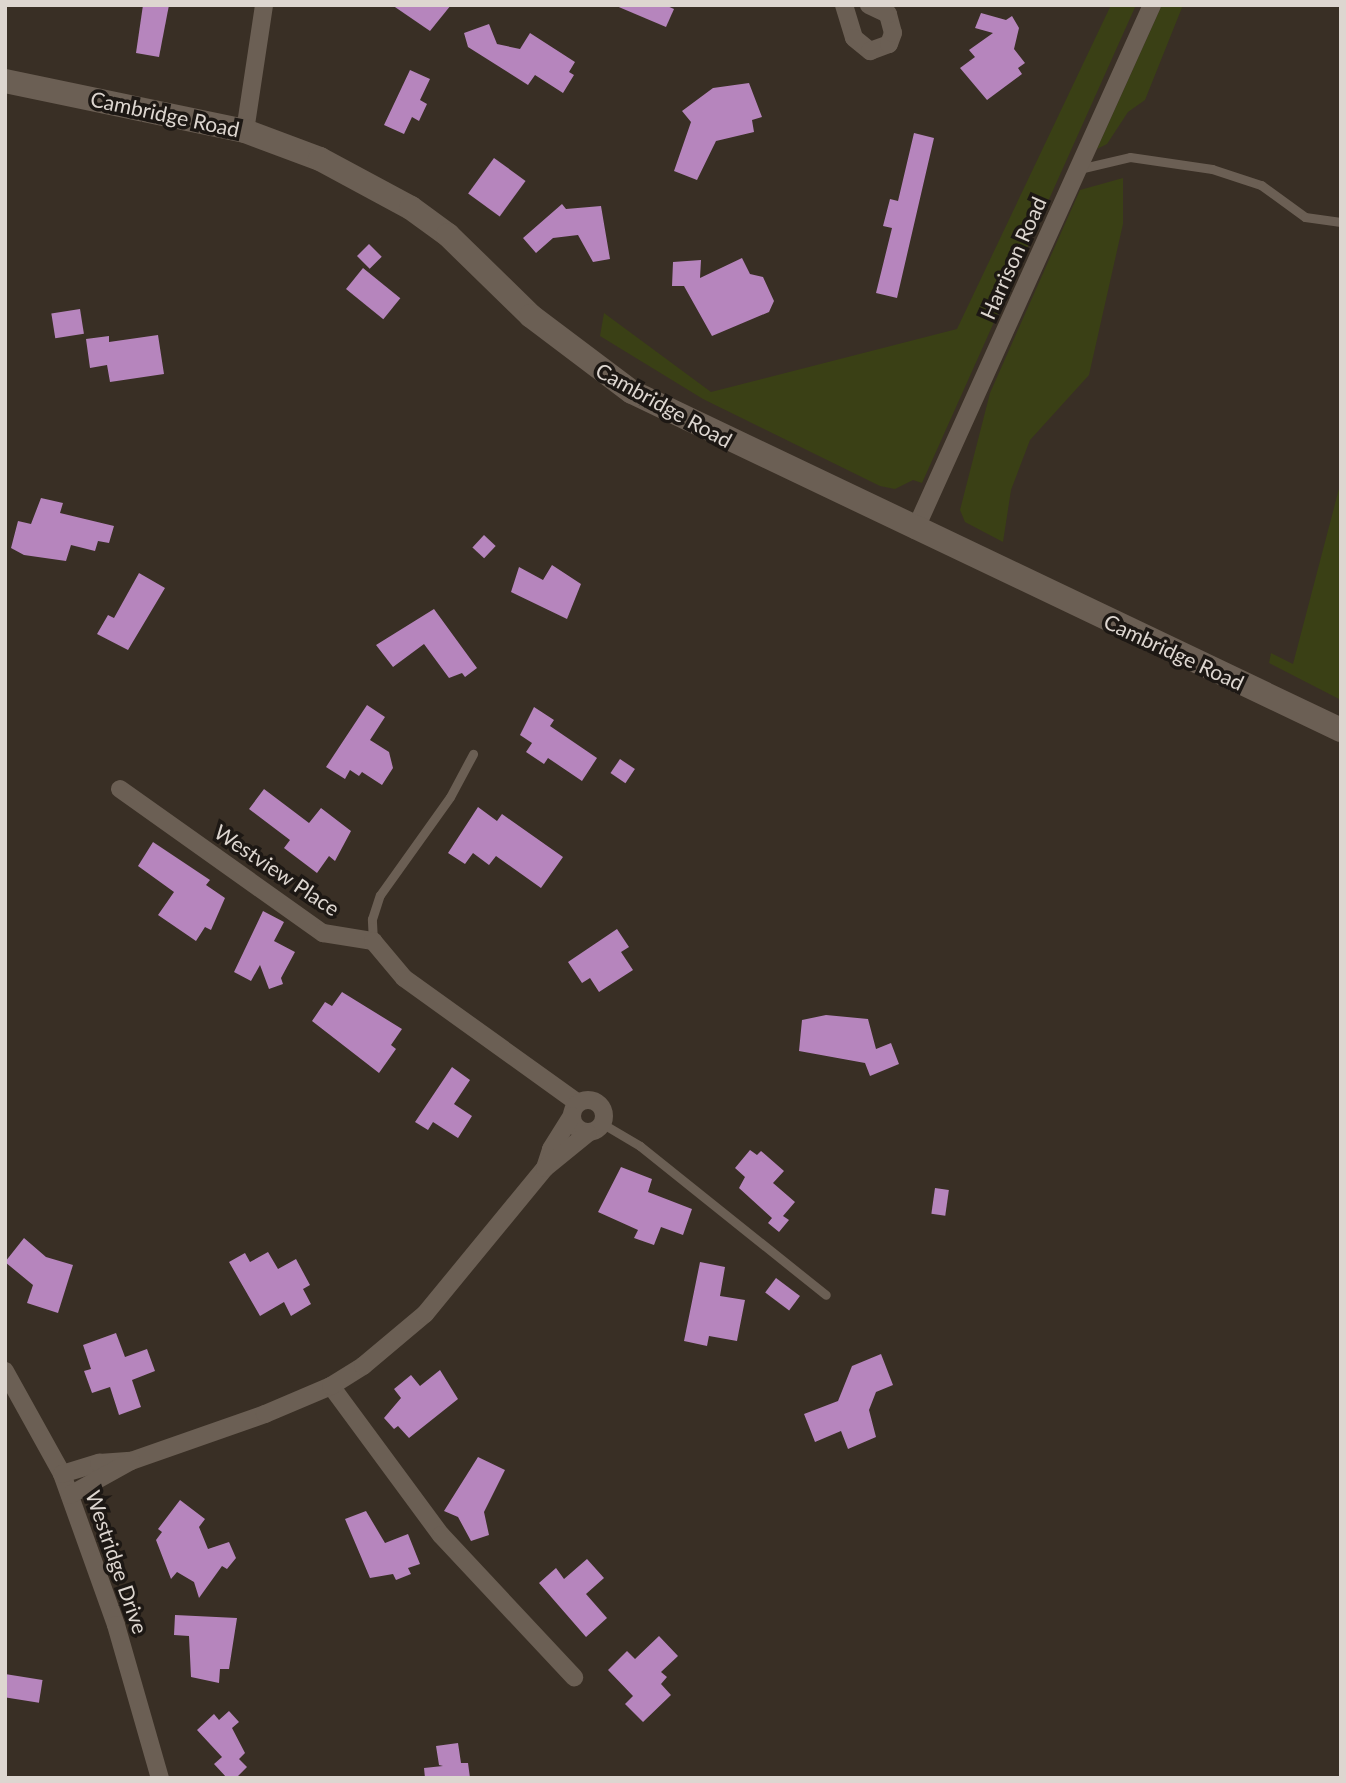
<!DOCTYPE html>
<html>
<head>
<meta charset="utf-8">
<style>
	body { margin:0 }
	#map { position:relative; width:1346px; height:1783px; overflow:hidden; background:#392f25; font-family:Lato,sans-serif }
	div>[style] { position:absolute }
	[style*='--x'] { left:calc(var(--x)*1px); top:calc(var(--y)*1px); width:calc(var(--w)*1px); rotate:calc(var(--a)*1deg) }
	.green>* { inset:0; background:#3a4015 }
	.building>* { inset:0; background:#b685bd; transform-origin:0 0 }
	.lane>* { height:9px; margin:-4.5px; padding:0 4.5px; transform-origin:4.5px; border-radius:4.5px; background:#6b5f54 }
	.street>* { height:18px; margin:-9px; padding:0 9px; transform-origin:9px; border-radius:9px; background:#6b5f54 }
	.street>.ring { margin:-9px; padding:0; box-sizing:content-box; background:none; border:18px solid #6b5f54; border-radius:50% }
	.secondary>* { height:24px; margin:-12px; padding:0 12px; transform-origin:12px; border-radius:12px; background:#6b5f54 }
	span { translate:-50% -50%; white-space:nowrap; text-align:center; line-height:1.15; -webkit-text-stroke:7px #1d1814; paint-order:stroke }
	.street-label { font-size:21px; color:#ddd6d0 }
	.frame { position:absolute; inset:0; border:7px solid #ddd6d0; pointer-events:none }
</style>
</head>
<body>
<div id="map">
	<div class="green">
		<div style="clip-path:polygon(1111px 5px,1136px 5px,922px 483px,913px 480px,895px 489px,880px 486px,703px 399px,600px 336px,604px 313px,711px 392px,957px 329px)"></div>
		<div style="clip-path:polygon(1162px 5px,1183px 5px,1145px 100px,1128px 112px,1107px 144px,1097px 149px)"></div>
		<div style="clip-path:polygon(1123px 178px,1123px 224px,1089px 375px,1030px 440px,1011px 490px,1003px 542px,965px 522px,960px 510px,990px 393px,1080px 190px)"></div>
		<div style="clip-path:polygon(1341px 481px,1341px 700px,1269px 663px,1271px 653px,1293px 664px)"></div>
	</div>
	<div class="building">
		<div style="clip-path:polygon(143px 5px,169px 5px,159px 57px,136px 53px)"></div>
		<div style="clip-path:polygon(392px 5px,451px 5px,430px 31px)"></div>
		<div style="clip-path:polygon(614px 5px,665px 5px,674px 9px,666px 27px)"></div>
		<div style="clip-path:polygon(981px 13px,1006px 20px,1012px 16px,1019px 28px,1014px 49px,1025px 63px,1018px 68px,1022px 74px,987px 100px,960px 68px,975px 57px,969px 50px,993px 33px,975px 28px)"></div>
		<div style="clip-path:polygon(489px 24px,497px 44px,520px 49px,530px 33px,575px 62px,569px 72px,574px 75px,563px 93px,535px 75px,528px 85px,468px 47px,464px 33px)"></div>
		<div style="clip-path:polygon(410px 70px,430px 79px,420px 100px,427px 104px,419px 121px,412px 117px,404px 134px,384px 125px)"></div>
		<div style="clip-path:polygon(749px 83px,762px 117px,752px 120px,754px 132px,716px 141px,697px 180px,674px 171px,691px 122px,682px 111px,713px 88px)"></div>
		<div style="clip-path:polygon(914px 133px,934px 138px,897px 298px,876px 293px,892px 228px,883px 226px,890px 199px,898px 201px)"></div>
		<div style="left:494px;top:158px;width:39px;height:44px;rotate:36deg"></div>
		<div style="clip-path:polygon(562px 204px,566px 209px,601px 206px,610px 259px,593px 262px,578px 235px,553px 238px,536px 253px,523px 238px)"></div>
		<div style="left:369px;top:244px;width:18px;height:17px;rotate:45deg"></div>
		<div style="clip-path:polygon(742px 258px,750px 274px,763px 277px,774px 301px,769px 312px,712px 336px,684px 286px,672px 286px,673px 262px,701px 260px,700px 278px)"></div>
		<div style="left:363px;top:268px;width:48px;height:27px;rotate:39deg"></div>
		<div style="left:80px;top:309px;width:25px;height:29px;rotate:81deg"></div>
		<div style="clip-path:polygon(158px 335px,164px 374px,110px 382px,107px 365px,90px 368px,86px 339px,109px 336px,109px 342px)"></div>
		<div style="clip-path:polygon(41px 498px,63px 503px,60px 513px,114px 526px,109px 543px,98px 541px,95px 551px,71px 545px,66px 561px,24px 555px,11px 548px,18px 521px,31px 524px)"></div>
		<div style="left:484px;top:535px;width:16px;height:17px;rotate:43deg"></div>
		<div style="clip-path:polygon(552px 565px,581px 584px,567px 619px,511px 592px,519px 567px,543px 580px)"></div>
		<div style="clip-path:polygon(139px 573px,165px 588px,128px 650px,97px 634px,108px 615px,114px 618px)"></div>
		<div style="clip-path:polygon(434px 609px,477px 668px,465px 677px,462px 673px,449px 678px,424px 644px,393px 667px,376px 645px)"></div>
		<div style="clip-path:polygon(367px 705px,385px 717px,370px 740px,389px 752px,393px 768px,382px 785px,362px 772px,359px 776px,350px 770px,345px 779px,326px 767px)"></div>
		<div style="clip-path:polygon(534px 707px,554px 720px,550px 726px,597px 758px,582px 781px,548px 758px,544px 764px,526px 752px,532px 743px,520px 735px)"></div>
		<div style="left:620px;top:759px;width:18px;height:17px;rotate:34deg"></div>
		<div style="clip-path:polygon(264px 789px,309px 823px,321px 808px,351px 831px,335px 861px,329px 856px,317px 873px,284px 848px,290px 840px,249px 809px)"></div>
		<div style="clip-path:polygon(478px 807px,497px 821px,502px 814px,563px 857px,541px 888px,496px 856px,489px 865px,473px 853px,465px 864px,448px 853px)"></div>
		<div style="clip-path:polygon(153px 842px,210px 880px,206px 885px,225px 898px,211px 930px,205px 927px,196px 941px,158px 915px,174px 892px,138px 866px)"></div>
		<div style="clip-path:polygon(263px 911px,284px 922px,274px 941px,295px 952px,281px 978px,283px 984px,269px 989px,260px 965px,251px 981px,234px 972px)"></div>
		<div style="clip-path:polygon(617px 929px,629px 947px,621px 952px,633px 970px,599px 992px,590px 978px,582px 983px,568px 962px)"></div>
		<div style="clip-path:polygon(342px 992px,402px 1029px,391px 1045px,396px 1049px,379px 1073px,312px 1021px,325px 1002px,332px 1006px)"></div>
		<div style="clip-path:polygon(826px 1015px,868px 1019px,876px 1049px,891px 1043px,899px 1064px,870px 1076px,865px 1063px,799px 1051px,802px 1020px)"></div>
		<div style="clip-path:polygon(452px 1067px,470px 1080px,454px 1104px,472px 1116px,458px 1138px,433px 1122px,428px 1130px,415px 1122px)"></div>
		<div style="clip-path:polygon(750px 1150px,757px 1155px,761px 1151px,784px 1171px,773px 1183px,795px 1202px,783px 1216px,789px 1220px,779px 1232px,768px 1223px,772px 1218px,739px 1188px,745px 1177px,735px 1168px)"></div>
		<div style="clip-path:polygon(621px 1167px,652px 1179px,648px 1192px,692px 1209px,683px 1235px,661px 1227px,654px 1245px,634px 1238px,638px 1230px,598px 1212px)"></div>
		<div style="left:935px;top:1188px;width:14px;height:26px;rotate:8deg"></div>
		<div style="clip-path:polygon(24px 1238px,46px 1257px,73px 1265px,58px 1313px,27px 1303px,33px 1285px,5px 1262px)"></div>
		<div style="clip-path:polygon(268px 1252px,278px 1269px,296px 1259px,310px 1285px,303px 1289px,311px 1304px,291px 1316px,284px 1302px,260px 1316px,229px 1262px,245px 1253px,250px 1262px)"></div>
		<div style="clip-path:polygon(700px 1262px,725px 1267px,720px 1296px,745px 1300px,737px 1341px,709px 1336px,707px 1346px,684px 1341px)"></div>
		<div style="left:776px;top:1278px;width:30px;height:18px;rotate:37deg"></div>
		<div style="clip-path:polygon(116px 1333px,125px 1357px,147px 1349px,155px 1371px,132px 1380px,141px 1407px,119px 1415px,110px 1387px,92px 1393px,84px 1371px,91px 1369px,83px 1345px)"></div>
		<div style="clip-path:polygon(881px 1354px,893px 1385px,876px 1392px,869px 1410px,876px 1437px,848px 1449px,841px 1431px,815px 1442px,804px 1414px,838px 1401px,852px 1366px)"></div>
		<div style="clip-path:polygon(440px 1370px,458px 1399px,409px 1438px,398px 1426px,394px 1429px,384px 1418px,401px 1398px,394px 1389px,411px 1375px,420px 1386px)"></div>
		<div style="clip-path:polygon(478px 1457px,505px 1470px,484px 1512px,489px 1535px,471px 1541px,458px 1517px,444px 1511px)"></div>
		<div style="clip-path:polygon(180px 1500px,205px 1519px,199px 1527px,208px 1549px,229px 1542px,236px 1558px,227px 1569px,222px 1566px,199px 1598px,194px 1582px,177px 1572px,171px 1579px,156px 1540px,162px 1532px,158px 1529px)"></div>
		<div style="clip-path:polygon(366px 1511px,385px 1543px,408px 1534px,420px 1564px,408px 1568px,411px 1574px,396px 1580px,393px 1574px,370px 1578px,345px 1519px)"></div>
		<div style="clip-path:polygon(587px 1559px,604px 1578px,586px 1594px,607px 1618px,586px 1637px,539px 1583px,556px 1568px,564px 1579px)"></div>
		<div style="clip-path:polygon(175px 1615px,237px 1618px,229px 1669px,220px 1669px,219px 1683px,191px 1677px,189px 1636px,174px 1635px)"></div>
		<div style="clip-path:polygon(659px 1636px,678px 1656px,661px 1672px,667px 1677px,661px 1684px,671px 1695px,643px 1722px,625px 1704px,633px 1696px,608px 1670px,627px 1651px,635px 1659px)"></div>
		<div style="left:5px;top:1674px;width:38px;height:23px;rotate:9deg"></div>
		<div style="clip-path:polygon(229px 1711px,239px 1722px,232px 1728px,245px 1753px,239px 1759px,247px 1767px,236px 1778px,227px 1778px,214px 1764px,222px 1757px,197px 1730px,214px 1714px,219px 1720px)"></div>
		<div style="clip-path:polygon(458px 1743px,461px 1763px,468px 1763px,470px 1778px,425px 1778px,424px 1768px,443px 1766px,439px 1765px,436px 1746px)"></div>
	</div>
	<div class="lane">
		<div style="--x:1079;--y:169;--w:52;--a:-13.2"></div>
		<div style="--x:1130;--y:157;--w:83;--a:8.3"></div>
		<div style="--x:1212;--y:169;--w:52;--a:18.1"></div>
		<div style="--x:1261;--y:185;--w:54;--a:36"></div>
		<div style="--x:1305;--y:217;--w:36;--a:8"></div>
		<div style="--x:373;--y:941;--w:22;--a:-93"></div>
		<div style="--x:372;--y:919;--w:25;--a:-72"></div>
		<div style="--x:380;--y:895;--w:120;--a:-54.5"></div>
		<div style="--x:450;--y:797;--w:49;--a:-61.9"></div>
		<div style="--x:603;--y:1124;--w:43;--a:30.7"></div>
		<div style="--x:640;--y:1146;--w:238;--a:38.7"></div>
	</div>
	<div class="street">
		<div style="--x:844;--y:5;--w:34;--a:73"></div>
		<div style="--x:854;--y:38;--w:21;--a:39"></div>
		<div style="--x:870;--y:51;--w:20;--a:-20"></div>
		<div style="--x:889;--y:44;--w:12;--a:-70"></div>
		<div style="--x:893;--y:33;--w:20;--a:-105"></div>
		<div style="--x:888;--y:14;--w:21;--a:-155"></div>
		<div style="--x:245;--y:131;--w:127;--a:-81.4"></div>
		<div style="--x:915;--y:530;--w:576;--a:-65.7"></div>
		<div style="--x:120;--y:789;--w:249;--a:35.4"></div>
		<div style="--x:323;--y:933;--w:51;--a:9.1"></div>
		<div style="--x:373;--y:941;--w:48;--a:50"></div>
		<div style="--x:404;--y:978;--w:214;--a:35.7"></div>
		<div class="ring" style="left:572px;top:1100px;width:14px;height:14px"></div>
		<div style="--x:545;--y:1168;--w:20;--a:-72"></div>
		<div style="--x:551;--y:1149;--w:39;--a:-58"></div>
		<div style="--x:5;--y:1371;--w:118;--a:61"></div>
		<div style="--x:62;--y:1474;--w:160;--a:70.3"></div>
		<div style="--x:116;--y:1625;--w:159;--a:74"></div>
		<div style="--x:331;--y:1386;--w:185;--a:53.6"></div>
		<div style="--x:441;--y:1535;--w:195;--a:46.9"></div>
		<div style="--x:62;--y:1474;--w:39;--a:-17"></div>
		<div style="--x:99;--y:1463;--w:32;--a:-4"></div>
		<div style="--x:131;--y:1461;--w:142;--a:-19.3"></div>
		<div style="--x:265;--y:1414;--w:72;--a:-23"></div>
		<div style="--x:331;--y:1386;--w:38;--a:-32"></div>
		<div style="--x:363;--y:1366;--w:81;--a:-40"></div>
		<div style="--x:425;--y:1314;--w:189;--a:-50.6"></div>
		<div style="--x:545;--y:1168;--w:55;--a:-39.1"></div>
		<div style="--x:70;--y:1495;--w:70;--a:-29.1"></div>
	</div>
	<div class="secondary">
		<div style="--x:5;--y:81;--w:245;--a:11.8"></div>
		<div style="--x:245;--y:131;--w:80;--a:20.5"></div>
		<div style="--x:320;--y:159;--w:103;--a:28.3"></div>
		<div style="--x:411;--y:208;--w:46;--a:36.1"></div>
		<div style="--x:448;--y:235;--w:116;--a:44.3"></div>
		<div style="--x:531;--y:316;--w:126;--a:37"></div>
		<div style="--x:632;--y:392;--w:785;--a:25.49"></div>
	</div>
	<div class="street-label">
		<span style="left:165px;top:114px;rotate:12deg">Cambridge Road</span>
		<span style="left:1013px;top:258px;rotate:-66deg">Harrison Road</span>
		<span style="left:664px;top:405px;rotate:29deg">Cambridge Road</span>
		<span style="left:1174px;top:652px;rotate:25deg">Cambridge Road</span>
		<span style="left:277px;top:870px;rotate:34deg">Westview Place</span>
		<span style="left:117px;top:1562px;rotate:71deg">Westridge Drive</span>
	</div>
	<div class="frame"></div>
</div>
</body>
</html>
